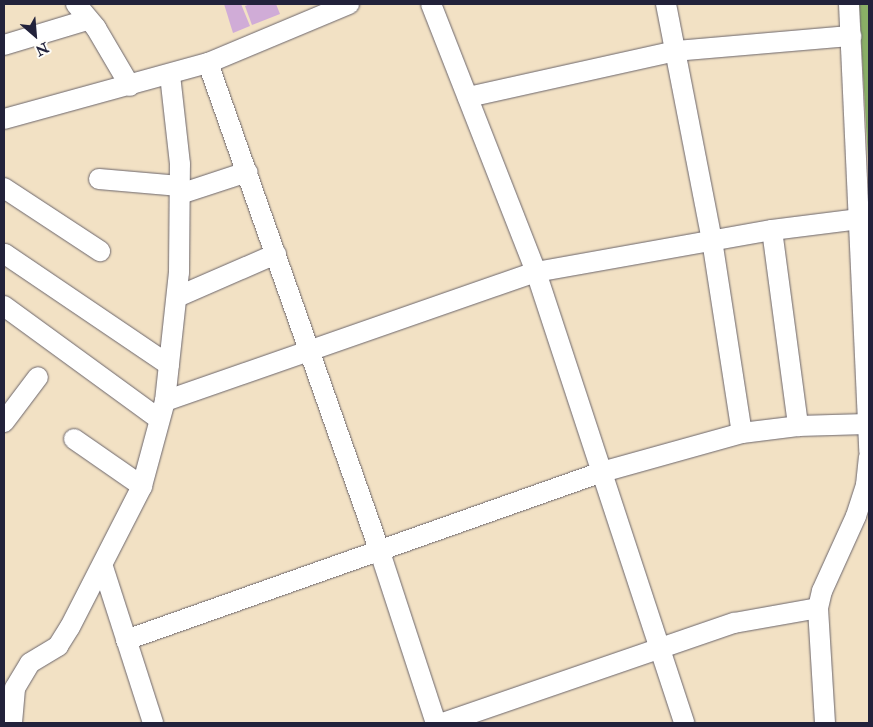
<!DOCTYPE html>
<html>
<head>
<meta charset="utf-8">
<style>
	body { margin:0 }
	#map { position:relative; width:873px; height:727px; overflow:hidden; background:#f2e1c4; font-family:"IM FELL Double Pica",serif }
	div>[style] { position:absolute }
	[style*='--x'] { left:calc(var(--x)*1px); top:calc(var(--y)*1px); width:calc(var(--w)*1px); rotate:calc(var(--a)*1deg) }
	.forest>* { inset:0; background:#8ab066 }
	.building>* { inset:0; background:#d0acd7 }
	.roads { filter:drop-shadow(0 0 1px #6b656b) drop-shadow(0 0 1px #6b656b) }
	.minor>* { height:20px; margin:-10px; padding:0 10px; transform-origin:10px; border-radius:10px; background:#fff }
	span { translate:-50% -50%; white-space:nowrap; text-align:center; line-height:1.15; -webkit-text-stroke:4px #fdfcf7; paint-order:stroke }
	.frame { position:absolute; inset:0; border:5px solid #22223b; pointer-events:none }
	.north { position:absolute; left:10px; top:10px; width:50px; height:50px; -webkit-text-stroke:4px #fdfcf7; paint-order:stroke; rotate:153deg; font-size:14px; font-weight:700; line-height:20px; text-align:center; color:#22223b }
	.north::after { content:''; display:block; margin:auto; width:18px; height:22px; background:#22223b; clip-path:polygon(50% 0,100% 100%,50% 72%,0 100%) }
</style>
</head>
<body>
<div id="map">
	<div class="forest">
		<div style="clip-path:polygon(859px 4px,869px 4px,869px 176px)"></div>
	</div>
	<div class="building">
		<div style="clip-path:polygon(224px 4px,241px 4px,250px 26px,233px 33px)"></div>
		<div style="clip-path:polygon(250px 4px,276px 4px,280px 14px,252px 25px,245px 6px)"></div>
	</div>
	<div class="roads">
		<div class="minor">
			<div style="--x:76;--y:4;--w:31;--a:50"></div>
			<div style="--x:96;--y:28;--w:67;--a:59.6"></div>
			<div style="--x:431;--y:4;--w:288;--a:68.6"></div>
			<div style="--x:536;--y:272;--w:475;--a:71.8"></div>
			<div style="--x:666;--y:4;--w:240;--a:79"></div>
			<div style="--x:712;--y:240;--w:195;--a:81.2"></div>
			<div style="--x:849;--y:4;--w:448;--a:87.4"></div>
			<div style="--x:4;--y:45;--w:87;--a:-16.8"></div>
			<div style="--x:208;--y:63;--w:515;--a:70.62"></div>
			<div style="--x:379;--y:549;--w:183;--a:71.9"></div>
			<div style="--x:468;--y:97;--w:212;--a:-12.5"></div>
			<div style="--x:675;--y:51;--w:177;--a:-4.9"></div>
			<div style="--x:4;--y:119;--w:212;--a:-15.4"></div>
			<div style="--x:208;--y:63;--w:153;--a:-22.7"></div>
			<div style="--x:99;--y:179;--w:81;--a:4.9"></div>
			<div style="--x:4;--y:188;--w:115;--a:33.3"></div>
			<div style="--x:180;--y:194;--w:71;--a:-18.2"></div>
			<div style="--x:772;--y:230;--w:198;--a:82.4"></div>
			<div style="--x:4;--y:256;--w:2;--a:-63"></div>
			<div style="--x:5;--y:254;--w:198;--a:34.1"></div>
			<div style="--x:177;--y:297;--w:108;--a:-23.5"></div>
			<div style="--x:4;--y:306;--w:192;--a:36.1"></div>
			<div style="--x:165;--y:401;--w:393;--a:-19.2"></div>
			<div style="--x:536;--y:272;--w:240;--a:-10.1"></div>
			<div style="--x:772;--y:230;--w:88;--a:-7.2"></div>
			<div style="--x:4;--y:422;--w:56;--a:-52.9"></div>
			<div style="--x:74;--y:439;--w:83;--a:34.7"></div>
			<div style="--x:103;--y:567;--w:164;--a:72.2"></div>
			<div style="--x:126;--y:640;--w:505;--a:-19.44"></div>
			<div style="--x:602;--y:472;--w:145;--a:-15.6"></div>
			<div style="--x:742;--y:433;--w:56;--a:-7.1"></div>
			<div style="--x:798;--y:426;--w:69;--a:-1.7"></div>
			<div style="--x:12;--y:723;--w:35;--a:-85"></div>
			<div style="--x:15;--y:688;--w:29;--a:-59"></div>
			<div style="--x:30;--y:663;--w:33;--a:-31"></div>
			<div style="--x:58;--y:646;--w:22;--a:-58"></div>
			<div style="--x:70;--y:627;--w:158;--a:-62.9"></div>
			<div style="--x:142;--y:486;--w:88;--a:-74.9"></div>
			<div style="--x:165;--y:401;--w:130;--a:-83.8"></div>
			<div style="--x:179;--y:272;--w:108;--a:-89.5"></div>
			<div style="--x:180;--y:164;--w:90;--a:-96.4"></div>
			<div style="--x:443;--y:723;--w:308;--a:-19"></div>
			<div style="--x:734;--y:623;--w:85;--a:-10.1"></div>
			<div style="--x:825;--y:723;--w:115;--a:-93.5"></div>
			<div style="--x:818;--y:608;--w:17;--a:-77"></div>
			<div style="--x:822;--y:591;--w:82;--a:-65.6"></div>
			<div style="--x:856;--y:516;--w:33;--a:-72"></div>
			<div style="--x:866;--y:485;--w:28;--a:-84"></div>
		</div>
	</div>
	<div class="frame"></div>
	<div class="north">N</div>
</div>
</body>
</html>
